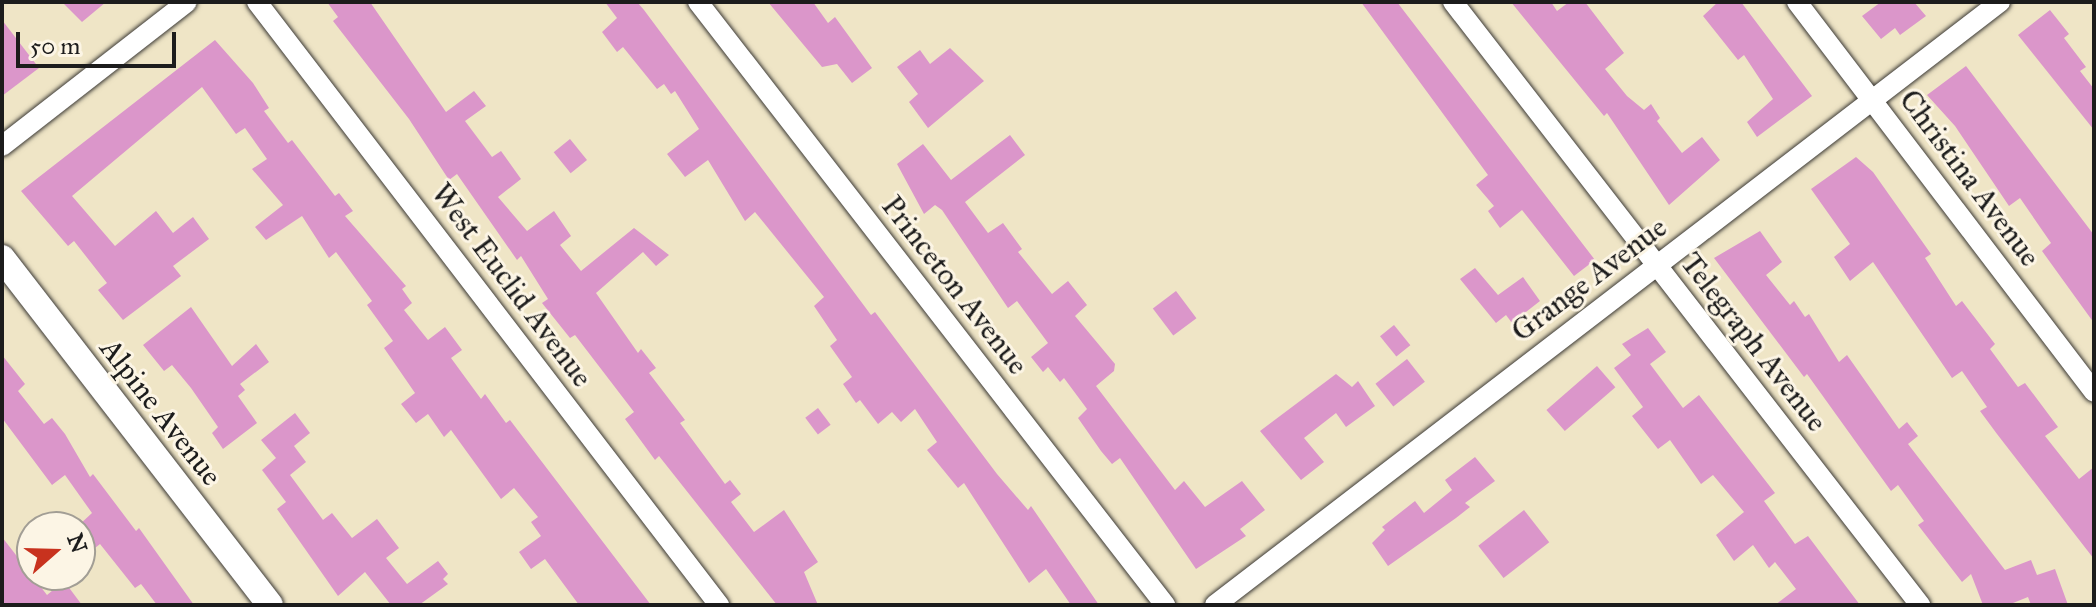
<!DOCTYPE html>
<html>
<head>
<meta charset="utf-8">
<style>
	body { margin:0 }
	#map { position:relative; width:2096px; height:607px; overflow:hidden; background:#efe5c6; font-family:"IM FELL Great Primer",serif }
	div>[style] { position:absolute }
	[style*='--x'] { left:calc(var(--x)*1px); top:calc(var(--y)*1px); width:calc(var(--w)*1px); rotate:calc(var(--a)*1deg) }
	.building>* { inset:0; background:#db96ca; transform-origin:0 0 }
	.roads { filter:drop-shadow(0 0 2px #3c3a36) drop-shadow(0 0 2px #3c3a36) }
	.minor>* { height:20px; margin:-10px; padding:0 10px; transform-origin:10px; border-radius:10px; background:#fff }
	.tertiary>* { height:26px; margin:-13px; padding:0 13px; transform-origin:13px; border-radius:13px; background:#fff }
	span { translate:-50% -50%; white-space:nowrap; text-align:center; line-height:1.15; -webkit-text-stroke:6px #fcf5e5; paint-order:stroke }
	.street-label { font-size:30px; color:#1c1c1c }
	.frame { position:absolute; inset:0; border:4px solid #1c1c1c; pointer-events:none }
	.north { position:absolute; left:16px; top:511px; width:80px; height:80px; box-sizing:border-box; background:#fcf5e5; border:2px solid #a29e95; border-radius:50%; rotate:70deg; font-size:22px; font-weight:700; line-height:32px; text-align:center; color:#1c1c1c }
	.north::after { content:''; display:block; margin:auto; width:28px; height:36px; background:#c8321e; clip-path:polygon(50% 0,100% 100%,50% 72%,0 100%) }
	.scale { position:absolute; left:16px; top:32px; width:160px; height:36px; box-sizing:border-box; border:4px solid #1c1c1c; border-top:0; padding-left:10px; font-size:24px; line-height:28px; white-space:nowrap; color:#1c1c1c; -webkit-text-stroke:6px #fcf5e5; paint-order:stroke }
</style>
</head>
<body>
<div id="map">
	<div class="building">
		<div style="clip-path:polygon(62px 2px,106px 2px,82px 22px)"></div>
		<div style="clip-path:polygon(327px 2px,370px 2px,446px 112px,474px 91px,486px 106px,465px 121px,492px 157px,501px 151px,521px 179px,498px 197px,527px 231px,554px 211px,571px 236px,560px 245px,581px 271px,634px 228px,669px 255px,656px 266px,643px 252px,596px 293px,638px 353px,641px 349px,656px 368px,649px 373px,685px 420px,680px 423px,725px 484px,730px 480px,741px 494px,731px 502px,754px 532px,784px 510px,818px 562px,804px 572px,818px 605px,777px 605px,659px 456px,655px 460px,625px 419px,634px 412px,575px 335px,570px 338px,542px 303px,548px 299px,521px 256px,517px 260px,457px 174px,449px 180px,409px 119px,333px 21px,338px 17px)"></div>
		<div style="clip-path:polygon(605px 2px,637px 2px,644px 10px,871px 315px,875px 312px,997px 474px,1028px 510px,1031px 506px,1099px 605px,1071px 605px,1046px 569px,1029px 583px,964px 483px,958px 488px,927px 450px,937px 442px,915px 409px,901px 422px,892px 412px,878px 424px,860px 400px,856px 403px,843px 384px,852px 377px,830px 346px,837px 340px,814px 306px,824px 297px,755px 212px,745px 221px,708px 160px,685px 177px,667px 154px,699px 129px,675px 91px,671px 94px,664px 84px,657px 89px,623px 47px,617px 52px,602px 32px,617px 18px)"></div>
		<div style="clip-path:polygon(768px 2px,813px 2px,828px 23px,835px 17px,872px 68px,852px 83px,837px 64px,822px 67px)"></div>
		<div style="clip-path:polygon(1361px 2px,1397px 2px,1595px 260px,1574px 276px,1522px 210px,1500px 228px,1488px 211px,1494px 206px,1476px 185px,1488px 175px)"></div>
		<div style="clip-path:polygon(1511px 2px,1551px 2px,1557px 11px,1569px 2px,1585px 2px,1624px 53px,1605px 69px,1627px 96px,1644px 110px,1651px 104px,1660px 118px,1657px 121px,1682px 153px,1702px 137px,1720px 160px,1669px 205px,1607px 113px,1604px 116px)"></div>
		<div style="clip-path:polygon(1718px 2px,1741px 2px,1812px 96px,1757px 137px,1747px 122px,1773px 99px,1744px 55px,1738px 60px,1703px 16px)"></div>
		<div style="clip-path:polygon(1881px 2px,1914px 2px,1926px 16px,1900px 35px,1895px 28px,1881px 39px,1862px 16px)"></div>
		<div style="clip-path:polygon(2050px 10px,2069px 34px,2064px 38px,2086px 67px,2080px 71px,2094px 89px,2094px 130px,2018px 35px)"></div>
		<div style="clip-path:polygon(2px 20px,39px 68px,2px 96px)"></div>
		<div style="clip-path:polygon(215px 40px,253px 83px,269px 108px,264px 111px,288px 143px,292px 140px,335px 196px,339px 193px,353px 211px,345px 216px,406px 286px,402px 289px,412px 303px,404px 310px,428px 340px,445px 327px,462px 350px,451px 358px,481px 399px,485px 394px,506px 423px,510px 420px,651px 605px,579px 605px,545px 559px,531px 569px,519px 552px,541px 536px,531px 522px,538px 517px,514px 488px,501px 499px,451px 430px,444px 437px,428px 414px,416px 423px,401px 404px,415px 393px,384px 348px,393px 341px,367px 305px,372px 301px,336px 252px,329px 258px,302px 216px,266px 240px,255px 227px,283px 205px,252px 169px,267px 159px,245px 128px,236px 134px,202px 87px,72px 196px,115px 246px,156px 211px,173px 233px,193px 217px,209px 239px,173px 266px,181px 276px,123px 320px,98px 290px,107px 283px,74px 241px,68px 246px,21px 191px)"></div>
		<div style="clip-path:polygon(950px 48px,984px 81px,928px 128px,909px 102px,918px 94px,897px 67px,920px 50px,930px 64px)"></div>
		<div style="clip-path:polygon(1966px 66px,2094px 235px,2094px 323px,2042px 251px,2051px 243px,2020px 198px,2009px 206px,1955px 126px,1927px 95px)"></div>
		<div style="clip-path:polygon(1010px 135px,1025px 155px,965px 202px,988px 233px,1003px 223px,1022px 249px,1018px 252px,1052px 294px,1068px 281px,1087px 305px,1075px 316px,1115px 364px,1114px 371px,1096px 386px,1175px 490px,1184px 481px,1205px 507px,1242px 481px,1265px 510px,1240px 529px,1246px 536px,1196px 569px,1120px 458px,1112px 464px,1101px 451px,1078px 418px,1087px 409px,1064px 378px,1060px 382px,1048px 367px,1043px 372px,1031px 357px,1048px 343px,1017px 301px,1008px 308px,942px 210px,935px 205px,924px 214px,897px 164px,923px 144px,951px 180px)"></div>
		<div style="left:570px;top:139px;width:27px;height:21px;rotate:51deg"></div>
		<div style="clip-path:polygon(1856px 157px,1873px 172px,1931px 254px,1925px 258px,1956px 306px,1962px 301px,1995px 344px,1990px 349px,2018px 387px,2025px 383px,2058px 427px,2045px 436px,2079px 479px,2094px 467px,2094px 559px,1997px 434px,1980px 411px,1987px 407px,1962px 371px,1952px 378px,1873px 262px,1850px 281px,1834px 257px,1850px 244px,1811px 189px)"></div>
		<div style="clip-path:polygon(1760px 231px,1782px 262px,1766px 275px,1790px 305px,1794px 301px,1805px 317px,1809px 314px,1839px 362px,1847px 355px,1899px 429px,1907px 422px,1918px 436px,1908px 444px,2005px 570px,2031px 560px,2037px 575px,2055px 569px,2068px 605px,2031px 605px,2028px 597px,2008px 605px,1983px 605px,1971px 574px,1962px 582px,1918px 525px,1924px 521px,1898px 485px,1891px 491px,1807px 374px,1804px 377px,1714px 258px)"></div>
		<div style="clip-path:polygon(1475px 268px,1498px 295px,1523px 277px,1540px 301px,1512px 323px,1506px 315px,1496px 323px,1460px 279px)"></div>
		<div style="left:1176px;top:291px;width:34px;height:29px;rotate:53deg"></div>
		<div style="clip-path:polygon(191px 307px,232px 366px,256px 344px,269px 362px,240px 384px,245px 390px,238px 396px,257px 423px,223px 449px,212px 433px,218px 427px,191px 388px,172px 365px,164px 371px,143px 345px)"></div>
		<div style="left:1394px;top:325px;width:26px;height:18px;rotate:51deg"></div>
		<div style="clip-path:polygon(1648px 328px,1666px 352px,1650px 364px,1683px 408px,1699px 395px,1775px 493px,1764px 501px,1795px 544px,1808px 536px,1860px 605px,1775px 605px,1796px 589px,1775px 562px,1769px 568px,1753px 545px,1734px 561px,1716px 535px,1744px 512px,1713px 475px,1701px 484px,1670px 440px,1658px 449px,1632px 416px,1643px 407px,1614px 368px,1631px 355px,1622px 344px)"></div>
		<div style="clip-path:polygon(2px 355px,25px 384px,18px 391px,44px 424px,52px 418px,65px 434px,90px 477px,93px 474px,136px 531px,139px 528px,194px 605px,157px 605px,141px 584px,135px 588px,100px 544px,95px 548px,79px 525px,92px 513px,65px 475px,52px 485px,2px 418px)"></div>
		<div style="left:1407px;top:359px;width:29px;height:40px;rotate:52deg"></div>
		<div style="left:1597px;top:366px;width:28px;height:67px;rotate:49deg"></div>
		<div style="clip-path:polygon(1336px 374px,1352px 387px,1358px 381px,1375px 406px,1346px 427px,1336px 413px,1304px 438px,1324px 462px,1301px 480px,1260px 431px)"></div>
		<div style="left:818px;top:408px;width:21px;height:16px;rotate:53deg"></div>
		<div style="clip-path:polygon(295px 413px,310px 433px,294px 446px,306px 462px,290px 475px,323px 520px,332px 513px,352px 538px,377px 519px,399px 548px,386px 558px,407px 584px,438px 561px,448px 574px,443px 579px,448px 584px,419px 605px,391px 605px,365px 572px,338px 596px,277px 509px,286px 502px,262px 470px,276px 458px,261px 440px)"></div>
		<div style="clip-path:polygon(1475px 457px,1495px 481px,1465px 503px,1470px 507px,1456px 518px,1388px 566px,1372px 543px,1385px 530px,1382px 527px,1415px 501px,1424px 513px,1452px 490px,1445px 480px)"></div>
		<div style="left:1524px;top:510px;width:41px;height:58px;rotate:52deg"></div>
		<div style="clip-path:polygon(2px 537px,47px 595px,64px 581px,82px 605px,2px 605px)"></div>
	</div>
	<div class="roads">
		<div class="minor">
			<div style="--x:257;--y:2;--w:760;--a:52.54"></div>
			<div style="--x:698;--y:2;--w:763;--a:52.24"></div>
			<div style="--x:1453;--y:2;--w:763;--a:52.24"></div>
			<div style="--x:1797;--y:2;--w:490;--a:52.7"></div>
			<div style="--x:2;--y:146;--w:234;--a:-37.9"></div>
			<div style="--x:1215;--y:605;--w:990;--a:-37.53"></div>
		</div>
		<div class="tertiary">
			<div style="--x:2;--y:258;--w:438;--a:52.3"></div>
		</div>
	</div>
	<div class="street-label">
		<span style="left:1970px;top:178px;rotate:53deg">Christina Avenue</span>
		<span style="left:1589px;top:279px;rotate:-37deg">Grange Avenue</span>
		<span style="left:512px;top:285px;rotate:53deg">West Euclid Avenue</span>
		<span style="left:955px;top:285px;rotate:52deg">Princeton Avenue</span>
		<span style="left:1754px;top:342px;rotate:52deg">Telegraph Avenue</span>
		<span style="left:161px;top:412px;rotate:52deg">Alpine Avenue</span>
	</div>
	<div class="frame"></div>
	<div class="north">N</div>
	<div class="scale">50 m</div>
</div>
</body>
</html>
